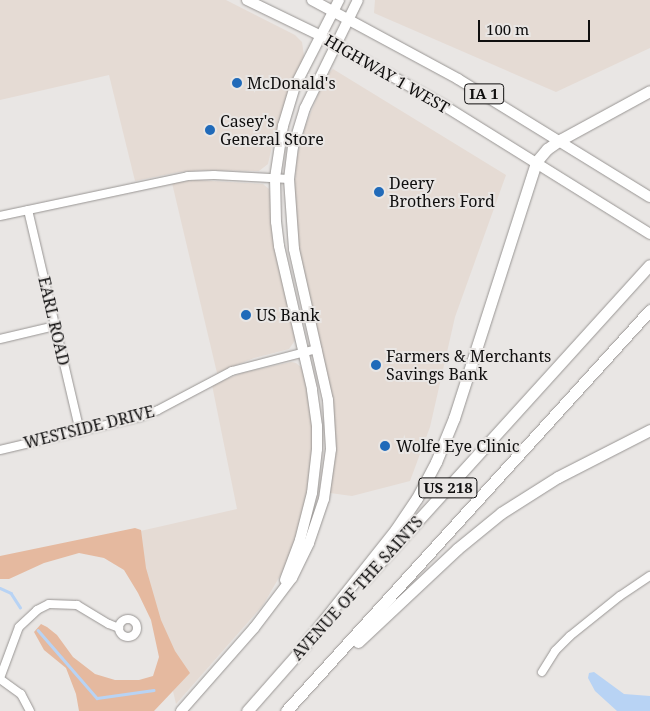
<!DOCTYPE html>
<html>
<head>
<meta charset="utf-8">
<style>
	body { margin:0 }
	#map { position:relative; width:650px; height:711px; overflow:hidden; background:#e9e6e4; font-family:"Noto Serif",serif }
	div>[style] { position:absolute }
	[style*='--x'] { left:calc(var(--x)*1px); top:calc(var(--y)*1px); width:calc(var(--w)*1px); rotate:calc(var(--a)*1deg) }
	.built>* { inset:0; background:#e5dbd4 }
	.green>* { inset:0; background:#e5b99f }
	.water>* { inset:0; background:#b8d3f4 }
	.stream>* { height:2.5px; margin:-1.25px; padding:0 1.25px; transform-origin:1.25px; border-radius:1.25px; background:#b8d3f4 }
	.roads { filter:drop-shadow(0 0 1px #989593) drop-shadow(0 0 1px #989593) }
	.minor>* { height:8px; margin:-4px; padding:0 4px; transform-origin:4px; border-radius:4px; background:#fff }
	.minor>.ring { margin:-4px; padding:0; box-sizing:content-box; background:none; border:8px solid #fff; border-radius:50% }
	.major>* { height:10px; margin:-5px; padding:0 5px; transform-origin:5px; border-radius:5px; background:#fff }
	.highway>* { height:11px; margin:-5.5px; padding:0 5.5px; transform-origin:5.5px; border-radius:5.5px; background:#fff }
	.dots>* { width:14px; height:14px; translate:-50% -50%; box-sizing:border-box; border:2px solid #e9e6e4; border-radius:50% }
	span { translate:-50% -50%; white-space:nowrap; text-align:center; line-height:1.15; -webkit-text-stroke:4px #e9e6e4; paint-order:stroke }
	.shield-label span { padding:1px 4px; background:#e9e6e4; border:1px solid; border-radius:4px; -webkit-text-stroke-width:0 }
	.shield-label { font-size:15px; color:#100f0f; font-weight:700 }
	.street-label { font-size:16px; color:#100f0f }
	.poi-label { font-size:16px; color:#100f0f }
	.left { translate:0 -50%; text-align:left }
	.scale { position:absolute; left:478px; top:20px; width:112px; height:22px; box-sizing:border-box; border:2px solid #100f0f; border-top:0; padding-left:6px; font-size:15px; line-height:18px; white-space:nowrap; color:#100f0f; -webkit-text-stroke:4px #e9e6e4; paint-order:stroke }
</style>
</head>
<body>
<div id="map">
	<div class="built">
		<div style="clip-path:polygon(0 0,226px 0,295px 35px,302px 42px,304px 56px,275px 133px,268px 164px,259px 171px,203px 170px,179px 172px,135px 181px,109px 75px,0 100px)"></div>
		<div style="clip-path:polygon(375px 0,650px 0,650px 48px,556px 92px,374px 13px)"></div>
		<div style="clip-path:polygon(333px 69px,506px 175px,455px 317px,430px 427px,410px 481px,352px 496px,330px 493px,335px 453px,333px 404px,298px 246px,294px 194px,297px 156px,304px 130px,325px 77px)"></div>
		<div style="clip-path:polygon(195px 180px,263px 184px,269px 189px,296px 339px,289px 349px,254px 358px,217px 373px,172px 183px)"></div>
		<div style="clip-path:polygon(291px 362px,296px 363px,303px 369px,311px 406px,313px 440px,307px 504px,291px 557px,263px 605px,176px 704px,136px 532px,237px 509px,212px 385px,242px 373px)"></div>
	</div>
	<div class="green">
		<div style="clip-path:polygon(135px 528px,141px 530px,146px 568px,161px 620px,175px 651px,190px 673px,154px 711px,79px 711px,76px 694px,66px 668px,44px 650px,34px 632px,41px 624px,47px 627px,57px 635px,73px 657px,95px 674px,115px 680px,139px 680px,153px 676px,159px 657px,151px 620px,138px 593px,124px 570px,104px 558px,79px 553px,44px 563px,9px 579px,0 579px,0 556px)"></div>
	</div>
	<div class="water">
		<div style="clip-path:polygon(594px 672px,624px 694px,650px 696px,650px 711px,617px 711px,595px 691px,588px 678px,589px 673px)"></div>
	</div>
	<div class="stream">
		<div style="--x:0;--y:588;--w:12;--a:24"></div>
		<div style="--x:11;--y:593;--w:17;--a:57"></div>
		<div style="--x:38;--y:630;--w:90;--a:49.1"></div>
		<div style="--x:97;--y:698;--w:57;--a:-8.1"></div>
	</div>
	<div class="roads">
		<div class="minor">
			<div style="--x:28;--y:210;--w:228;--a:76.8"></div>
			<div style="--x:0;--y:216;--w:192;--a:-12"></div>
			<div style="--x:188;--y:176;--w:26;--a:-2"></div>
			<div style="--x:214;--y:175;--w:75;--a:3.1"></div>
			<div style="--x:0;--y:339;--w:57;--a:-13.3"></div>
			<div style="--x:0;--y:450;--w:144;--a:-13.3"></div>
			<div style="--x:140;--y:417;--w:19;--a:-21"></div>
			<div style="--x:158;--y:410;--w:84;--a:-27.8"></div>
			<div style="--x:232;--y:371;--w:88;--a:-14.5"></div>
			<div class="ring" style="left:119px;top:619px;width:10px;height:10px"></div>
			<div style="--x:542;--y:672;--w:25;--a:-58"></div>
			<div style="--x:555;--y:651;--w:21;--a:-45"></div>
			<div style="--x:570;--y:636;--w:64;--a:-38.7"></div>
			<div style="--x:620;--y:596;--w:36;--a:-34"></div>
			<div style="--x:0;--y:678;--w:54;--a:-69.6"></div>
			<div style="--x:19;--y:627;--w:25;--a:-43"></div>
			<div style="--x:37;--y:610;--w:13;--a:-27"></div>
			<div style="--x:49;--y:604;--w:28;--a:2"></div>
			<div style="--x:77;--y:605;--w:37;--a:31"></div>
			<div style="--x:109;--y:624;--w:11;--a:22"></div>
			<div style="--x:0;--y:679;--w:26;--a:36"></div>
			<div style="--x:21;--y:694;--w:19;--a:62"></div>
		</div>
		<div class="major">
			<div style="--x:247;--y:0;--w:82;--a:25.9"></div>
			<div style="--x:321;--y:36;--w:140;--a:29.5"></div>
			<div style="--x:443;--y:105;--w:244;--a:31.9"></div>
			<div style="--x:312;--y:0;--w:166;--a:28.4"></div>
			<div style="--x:458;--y:79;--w:225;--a:31.6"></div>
			<div style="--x:285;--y:580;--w:43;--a:-69.4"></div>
			<div style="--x:300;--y:540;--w:49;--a:-75.7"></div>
			<div style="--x:312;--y:493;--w:44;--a:-83.5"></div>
			<div style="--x:317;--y:449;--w:23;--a:-90"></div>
			<div style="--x:317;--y:426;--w:37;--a:-98"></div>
			<div style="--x:312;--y:389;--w:147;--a:-103"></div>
			<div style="--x:279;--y:246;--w:24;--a:-97"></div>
			<div style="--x:276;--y:222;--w:44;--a:-91.3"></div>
			<div style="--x:275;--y:178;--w:53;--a:-81.3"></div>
			<div style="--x:283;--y:126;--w:42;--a:-73.3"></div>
			<div style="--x:295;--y:86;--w:97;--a:-62.9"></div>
			<div style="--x:181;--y:711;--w:111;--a:-48.7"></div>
			<div style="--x:254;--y:628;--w:63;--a:-52.8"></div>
			<div style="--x:292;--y:578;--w:39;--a:-64"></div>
			<div style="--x:309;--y:543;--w:46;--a:-71.2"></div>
			<div style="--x:324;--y:499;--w:50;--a:-82"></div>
			<div style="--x:331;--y:449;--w:49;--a:-93.5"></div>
			<div style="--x:328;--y:400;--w:155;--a:-102.7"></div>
			<div style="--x:294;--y:249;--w:70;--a:-94.1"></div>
			<div style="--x:289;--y:179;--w:32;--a:-83"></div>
			<div style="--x:293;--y:147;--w:41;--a:-72.9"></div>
			<div style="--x:305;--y:108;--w:120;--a:-63.9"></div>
		</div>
		<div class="highway">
			<div style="--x:364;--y:580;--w:425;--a:-47.8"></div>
			<div style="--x:358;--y:642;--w:136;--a:-43.2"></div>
			<div style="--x:457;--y:549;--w:57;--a:-39.3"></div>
			<div style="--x:501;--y:513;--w:67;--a:-32.3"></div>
			<div style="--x:558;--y:477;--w:103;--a:-27.1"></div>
			<div style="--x:301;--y:649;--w:153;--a:-51.6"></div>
			<div style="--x:396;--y:529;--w:37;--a:-56"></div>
			<div style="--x:417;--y:498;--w:41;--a:-62.2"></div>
			<div style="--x:436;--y:462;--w:48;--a:-67.8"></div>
			<div style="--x:454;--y:418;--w:269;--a:-72.2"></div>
			<div style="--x:536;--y:162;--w:17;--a:-50"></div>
			<div style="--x:547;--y:149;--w:16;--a:-35"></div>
			<div style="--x:560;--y:140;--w:102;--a:-28.6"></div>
			<div style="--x:247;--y:711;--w:89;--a:-48.6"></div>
			<div style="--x:286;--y:711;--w:542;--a:-47.77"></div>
		</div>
	</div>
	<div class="dots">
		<div style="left:237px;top:83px;background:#206ab9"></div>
		<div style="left:210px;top:130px;background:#206ab9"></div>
		<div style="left:379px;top:192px;background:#206ab9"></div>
		<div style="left:246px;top:315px;background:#206ab9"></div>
		<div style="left:376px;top:365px;background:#206ab9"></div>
		<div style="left:385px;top:446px;background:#206ab9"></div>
	</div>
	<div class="shield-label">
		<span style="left:484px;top:94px">IA 1</span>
		<span style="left:448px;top:488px">US 218</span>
	</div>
	<div class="street-label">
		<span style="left:387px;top:74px;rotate:30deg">HIGHWAY 1 WEST</span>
		<span style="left:54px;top:321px;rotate:77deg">EARL ROAD</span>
		<span style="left:89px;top:427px;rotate:-14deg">WESTSIDE DRIVE</span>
		<span style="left:357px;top:588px;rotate:-48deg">AVENUE OF THE SAINTS</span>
	</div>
	<div class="poi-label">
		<span class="left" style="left:247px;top:83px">McDonald's</span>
		<span class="left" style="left:220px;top:130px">Casey's<br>General Store</span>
		<span class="left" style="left:389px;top:192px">Deery<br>Brothers Ford</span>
		<span class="left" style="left:256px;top:315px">US Bank</span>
		<span class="left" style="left:386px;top:365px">Farmers &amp; Merchants<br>Savings Bank</span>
		<span class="left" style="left:396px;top:446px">Wolfe Eye Clinic</span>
	</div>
	<div class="scale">100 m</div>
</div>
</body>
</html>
